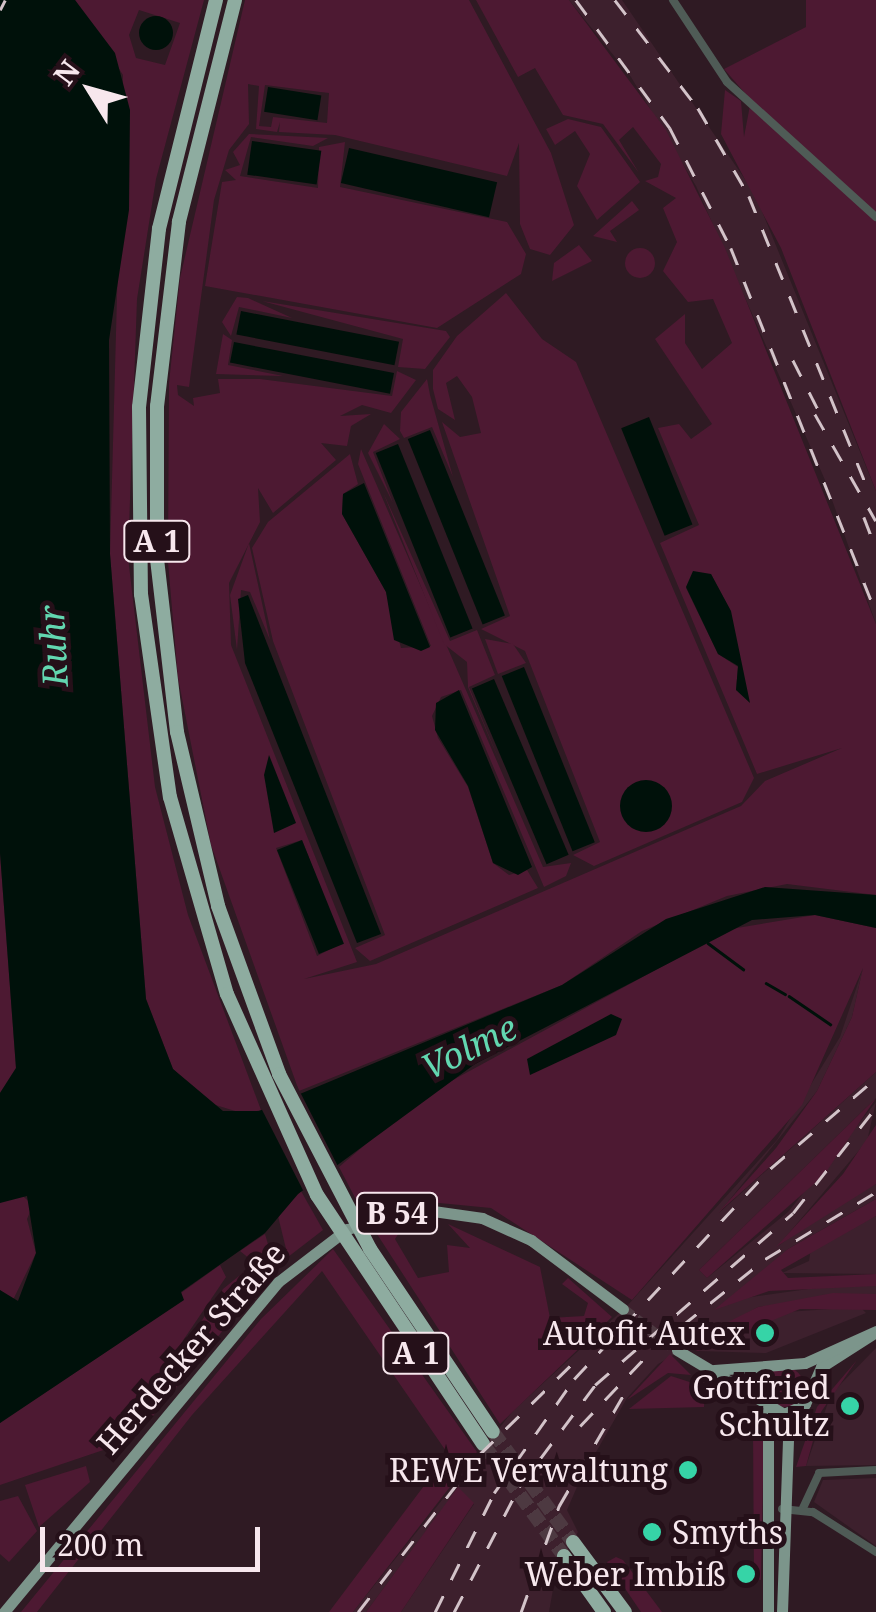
<!DOCTYPE html>
<html>
<head>
<meta charset="utf-8">
<style>
	body { margin:0 }
	#map { position:relative; width:876px; height:1612px; overflow:hidden; background:#2f1a23; font-family:"Noto Serif",serif }
	div>[style] { position:absolute }
	[style*='--x'] { left:calc(var(--x)*1px); top:calc(var(--y)*1px); width:calc(var(--w)*1px); rotate:calc(var(--a)*1deg) }
	.built>* { inset:0; background:#3d202d }
	.green>* { inset:0; background:#4d1932 }
	.round { border-radius:50% }
	.water>* { inset:0; background:#00110a; transform-origin:0 0 }
	.pier>* { inset:0; background:#2f1a23; transform-origin:0 0 }
	.stream>* { height:2.5px; margin:-1.25px; padding:0 1.25px; transform-origin:1.25px; border-radius:1.25px; background:#00110a }
	.primary-tunnel>* { height:11px; margin-top:-5.5px; transform-origin:0; background:repeating-linear-gradient(90deg,#4d3941 0 11px,transparent 0 16.5px) }
	.highway-tunnel>* { height:14px; margin-top:-7px; transform-origin:0; background:repeating-linear-gradient(90deg,#4d3941 0 14px,transparent 0 21px) }
	.street>* { height:8px; margin:-4px; padding:0 4px; transform-origin:4px; border-radius:4px; background:#4f5b56 }
	.primary>* { height:11px; margin:-5.5px; padding:0 5.5px; transform-origin:5.5px; border-radius:5.5px; background:#7c958b }
	.highway>* { height:14px; margin:-7px; padding:0 7px; transform-origin:7px; border-radius:7px; background:#8eaca0 }
	.rail>* { height:2.5px; margin-top:-1.25px; transform-origin:0; background:repeating-linear-gradient(90deg,#d3c3c9 0 18px,transparent 0 36px) }
	.dots>* { width:28px; height:28px; translate:-50% -50%; box-sizing:border-box; border:5px solid #251019; border-radius:50% }
	span { translate:-50% -50%; white-space:nowrap; text-align:center; line-height:1.15; -webkit-text-stroke:10px #251019; paint-order:stroke }
	.shield-label span { padding:2px 8px; background:#251019; border:2px solid; border-radius:8px; -webkit-text-stroke-width:0 }
	.shield-label { font-size:30px; color:#f7e7ed; font-weight:700 }
	.poi-label { font-size:32px; color:#f7e7ed }
	.right { translate:-100% -50%; text-align:right }
	.left { translate:0 -50%; text-align:left }
	.street-label { font-size:32px; color:#f7e7ed }
	.water-label { font-size:35px; color:#62d7b0; font-style:italic }
	.north { position:absolute; left:40px; top:40px; width:100px; height:100px; -webkit-text-stroke:8px #251019; paint-order:stroke; rotate:307deg; font-size:28px; font-weight:700; line-height:40px; text-align:center; color:#f7e7ed }
	.north::after { content:''; display:block; margin:auto; width:35px; height:45px; background:#f7e7ed; clip-path:polygon(50% 0,100% 100%,50% 72%,0 100%) }
	.scale { position:absolute; left:40px; top:1527px; width:220px; height:45px; box-sizing:border-box; border:5px solid #f7e7ed; border-top:0; padding-left:12px; font-size:30px; line-height:35px; white-space:nowrap; color:#f7e7ed; -webkit-text-stroke:8px #251019; paint-order:stroke }
</style>
</head>
<body>
<div id="map">
	<div class="built">
		<div style="clip-path:polygon(569px 0,622px 0,755px 194px,876px 491px,876px 624px,825px 480px,696px 186px,631px 77px)"></div>
		<div style="clip-path:polygon(863px 968px,852px 1017px,817px 1091px,719px 1213px,876px 1072px,876px 1098px,699px 1270px,707px 1278px,788px 1212px,876px 1102px,867px 1141px,778px 1246px,856px 1191px,876px 1184px,876px 1199px,788px 1249px,744px 1298px,844px 1284px,876px 1286px,876px 1294px,758px 1307px,658px 1364px,627px 1398px,580px 1480px,567px 1510px,578px 1532px,557px 1567px,549px 1612px,401px 1612px,474px 1504px,458px 1488px,366px 1612px,353px 1612px,512px 1412px,627px 1306px,777px 1140px,840px 1037px)"></div>
		<div style="clip-path:polygon(876px 1216px,876px 1274px,782px 1273px,809px 1261px,811px 1248px)"></div>
		<div style="clip-path:polygon(860px 1307px,866px 1313px,766px 1353px,698px 1351px,786px 1312px)"></div>
		<div style="clip-path:polygon(876px 1348px,876px 1465px,806px 1466px,831px 1394px)"></div>
		<div style="clip-path:polygon(876px 1478px,876px 1546px,814px 1502px,823px 1480px)"></div>
	</div>
	<div class="green">
		<div style="clip-path:polygon(evenodd,75px 0,204px 0,156px 179px,137px 299px,128px 557px,155px 787px,188px 915px,261px 1110px,245px 1114px,209px 1103px,173px 1069px,146px 999px,110px 554px,123px 75px,75px 0,139px 10px,180px 23px,165px 65px,136px 58px,129px 35px,139px 10px)"></div>
		<div style="clip-path:polygon(evenodd,245px 0,469px 0,551px 153px,574px 225px,550px 255px,530px 249px,520px 224px,519px 143px,507px 176px,335px 135px,279px 132px,280px 122px,277px 132px,256px 129px,259px 86px,248px 84px,249px 124px,229px 150px,214px 200px,189px 387px,177px 385px,178px 395px,194px 406px,193px 398px,220px 393px,218px 379px,260px 379px,392px 396px,397px 371px,416px 380px,391px 413px,362px 405px,340px 416px,371px 414px,351px 426px,347px 446px,321px 443px,336px 460px,273px 513px,258px 488px,260px 522px,229px 583px,231px 645px,357px 962px,304px 979px,376px 964px,741px 806px,765px 781px,842px 748px,757px 774px,660px 543px,699px 525px,658px 428px,679px 424px,691px 439px,712px 424px,655px 339px,685px 314px,685px 343px,702px 369px,732px 343px,713px 299px,688px 302px,663px 271px,677px 242px,663px 208px,676px 198px,645px 181px,658px 177px,661px 164px,633px 127px,619px 140px,639px 173px,603px 124px,563px 115px,535px 68px,518px 77px,476px 0,569px 0,666px 130px,725px 248px,876px 624px,876px 895px,787px 884px,727px 896px,642px 931px,562px 985px,299px 1091px,211px 845px,178px 678px,168px 562px,169px 383px,180px 278px,245px 0,265px 85px,329px 93px,327px 123px,273px 117px,271px 127px,259px 126px,265px 85px,245px 0,711px 574px,730px 610px,745px 694px,736px 690px,738px 667px,718px 654px,686px 588px,711px 574px,245px 0,302px 840px,342px 943px,317px 956px,276px 848px,302px 840px)"></div>
		<div style="clip-path:polygon(806px 0,876px 0,876px 491px,781px 248px,721px 134px,725px 90px,741px 101px,744px 137px,751px 100px,724px 69px,806px 27px)"></div>
		<div style="clip-path:polygon(568px 119px,601px 127px,640px 182px,597px 220px,577px 186px,590px 154px,575px 131px,555px 145px,546px 129px)"></div>
		<div style="clip-path:polygon(249px 134px,328px 138px,313px 146px,251px 137px,240px 176px,318px 188px,319px 147px,345px 142px,340px 187px,507px 222px,526px 254px,521px 274px,437px 328px,205px 286px,222px 182px,236px 180px,225px 170px,240px 165px,233px 152px)"></div>
		<div style="clip-path:polygon(632px 201px,639px 210px,610px 231px,617px 242px,593px 236px)"></div>
		<div style="clip-path:polygon(579px 245px,592px 261px,552px 281px,554px 263px)"></div>
		<div class="round" style="left:625px;top:248px;width:30px;height:30px"></div>
		<div style="clip-path:polygon(506px 293px,542px 339px,576px 362px,754px 778px,742px 802px,594px 866px,573px 855px,600px 842px,525px 651px,481px 629px,510px 616px,442px 422px,460px 437px,481px 433px,472px 397px,457px 376px,446px 383px,455px 420px,438px 409px,433px 389px,433px 370px,457px 336px)"></div>
		<div style="clip-path:polygon(237px 297px,248px 298px,292px 318px,239px 307px,231px 336px,222px 322px)"></div>
		<div style="clip-path:polygon(262px 301px,446px 331px,450px 337px,425px 369px,398px 367px,403px 339px)"></div>
		<div style="clip-path:polygon(223px 334px,232px 340px,228px 365px,283px 376px,216px 374px)"></div>
		<div style="clip-path:polygon(427px 379px,430px 395px,453px 477px,432px 427px,404px 438px,400px 431px,401px 412px)"></div>
		<div style="clip-path:polygon(384px 424px,400px 439px,373px 452px,393px 503px,368px 453px)"></div>
		<div style="clip-path:polygon(361px 449px,543px 867px,571px 863px,566px 876px,544px 887px,461px 690px,441px 697px,432px 716px,438px 738px,468px 787px,493px 863px,509px 875px,527px 870px,538px 888px,370px 961px,355px 948px,385px 935px,273px 641px,252px 548px,268px 522px,350px 454px,358px 484px,343px 494px,342px 514px,386px 592px,401px 648px,431px 646px,358px 464px)"></div>
		<div style="clip-path:polygon(383px 492px,450px 641px,477px 630px,495px 675px,469px 687px,503px 770px,468px 687px,467px 662px,444px 644px)"></div>
		<div style="clip-path:polygon(249px 543px,270px 640px,250px 592px,241px 590px,237px 650px,230px 595px)"></div>
		<div style="clip-path:polygon(485px 639px,513px 644px,526px 663px,498px 674px)"></div>
		<div style="clip-path:polygon(0 853px,16px 1068px,0 1093px)"></div>
		<div style="clip-path:polygon(815px 915px,876px 928px,876px 1072px,718px 1213px,776px 1148px,817px 1091px,852px 1017px,863px 968px,802px 1105px,632px 1300px,491px 1208px,398px 1199px,362px 1211px,339px 1167px,420px 1098px,731px 929px)"></div>
		<div style="clip-path:polygon(876px 1098px,824px 1175px,707px 1278px,699px 1270px)"></div>
		<div style="clip-path:polygon(876px 1125px,876px 1184px,776px 1247px,843px 1174px)"></div>
		<div style="clip-path:polygon(301px 1191px,323px 1230px,288px 1257px,278px 1216px)"></div>
		<div style="clip-path:polygon(18px 1192px,33px 1205px,27px 1219px,36px 1253px,12px 1302px,0 1290px,0 1203px)"></div>
		<div style="clip-path:polygon(876px 1199px,876px 1216px,781px 1270px,788px 1278px,876px 1274px,876px 1286px,769px 1291px,714px 1310px,788px 1249px)"></div>
		<div style="clip-path:polygon(448px 1224px,540px 1267px,550px 1318px,584px 1316px,588px 1303px,562px 1284px,568px 1278px,612px 1317px,500px 1424px,375px 1231px,404px 1225px,395px 1239px,418px 1278px,449px 1272px,447px 1245px,470px 1248px)"></div>
		<div style="clip-path:polygon(265px 1234px,272px 1258px,243px 1306px,152px 1417px,147px 1402px,223px 1289px,255px 1263px,240px 1251px)"></div>
		<div style="clip-path:polygon(333px 1249px,477px 1452px,353px 1612px,329px 1612px,448px 1454px,322px 1271px,192px 1415px,37px 1612px,21px 1612px,261px 1319px)"></div>
		<div style="clip-path:polygon(220px 1265px,226px 1277px,142px 1401px,127px 1442px,0 1485px,0 1423px,183px 1300px,181px 1293px)"></div>
		<div style="clip-path:polygon(833px 1293px,876px 1294px,876px 1310px,800px 1309px,698px 1351px,682px 1345px,758px 1307px)"></div>
		<div style="clip-path:polygon(670px 1354px,691px 1375px,668px 1373px,627px 1400px)"></div>
		<div style="clip-path:polygon(857px 1360px,821px 1412px,806px 1466px,796px 1467px,817px 1407px)"></div>
		<div class="round" style="left:764px;top:1367px;width:40px;height:40px"></div>
		<div style="clip-path:polygon(671px 1376px,705px 1387px,704px 1407px,629px 1409px)"></div>
		<div style="clip-path:polygon(753px 1429px,764px 1430px,761px 1580px,754px 1578px)"></div>
		<div style="clip-path:polygon(86px 1466px,90px 1482px,39px 1527px,25px 1485px)"></div>
		<div style="clip-path:polygon(458px 1487px,474px 1503px,401px 1612px,366px 1612px)"></div>
		<div style="clip-path:polygon(18px 1496px,37px 1531px,9px 1562px,0 1554px,0 1501px)"></div>
		<div style="clip-path:polygon(616px 1557px,623px 1560px,662px 1612px,641px 1612px,607px 1562px)"></div>
	</div>
	<div class="water">
		<div style="clip-path:polygon(0 0,75px 0,115px 53px,130px 110px,129px 210px,109px 340px,110px 554px,146px 999px,173px 1069px,223px 1111px,259px 1111px,562px 985px,666px 919px,765px 887px,876px 895px,876px 928px,815px 915px,752px 920px,475px 1064px,298px 1194px,265px 1233px,181px 1292px,184px 1300px,0 1423px,0 1290px,18px 1301px,36px 1253px,27px 1196px,0 1203px,0 1093px,16px 1068px,0 853px)"></div>
		<div class="round" style="left:139px;top:16px;width:34px;height:34px"></div>
		<div style="left:268px;top:87px;width:54px;height:25px;rotate:9deg"></div>
		<div style="left:252px;top:141px;width:70px;height:34px;rotate:8deg"></div>
		<div style="left:349px;top:148px;width:152px;height:36px;rotate:13deg"></div>
		<div style="left:241px;top:311px;width:161px;height:24px;rotate:11deg"></div>
		<div style="left:234px;top:342px;width:163px;height:21px;rotate:11deg"></div>
		<div style="left:649px;top:417px;width:116px;height:30px;rotate:68deg"></div>
		<div style="left:430px;top:430px;width:200px;height:24px;rotate:68deg"></div>
		<div style="left:398px;top:444px;width:199px;height:24px;rotate:68deg"></div>
		<div style="clip-path:polygon(364px 483px,430px 647px,421px 651px,394px 640px,386px 592px,342px 514px,343px 494px)"></div>
		<div style="clip-path:polygon(693px 571px,711px 574px,731px 611px,750px 703px,736px 690px,738px 666px,718px 654px,686px 587px)"></div>
		<div style="clip-path:polygon(248px 595px,381px 934px,357px 943px,245px 663px,238px 599px)"></div>
		<div style="left:524px;top:667px;width:189px;height:24px;rotate:68deg"></div>
		<div style="left:494px;top:679px;width:191px;height:24px;rotate:67deg"></div>
		<div style="clip-path:polygon(459px 690px,532px 867px,518px 875px,493px 863px,468px 786px,435px 730px,436px 703px)"></div>
		<div style="clip-path:polygon(269px 755px,296px 823px,274px 833px,264px 775px)"></div>
		<div class="round" style="left:620px;top:780px;width:52px;height:52px"></div>
		<div style="left:302px;top:840px;width:112px;height:27px;rotate:68deg"></div>
		<div style="clip-path:polygon(611px 1014px,622px 1019px,616px 1035px,530px 1075px,527px 1059px)"></div>
	</div>
	<div class="pier">
		<div style="left:297px;top:1086px;width:96px;height:42px;rotate:63deg"></div>
	</div>
	<div class="stream">
		<div style="--x:708;--y:943;--w:44;--a:36.6"></div>
		<div style="--x:766;--y:983;--w:22;--a:30"></div>
		<div style="--x:789;--y:996;--w:50;--a:34.3"></div>
	</div>
	<div class="primary-tunnel">
		<div style="--x:623;--y:1309;--w:68;--a:37.2"></div>
	</div>
	<div class="highway-tunnel">
		<div style="--x:493;--y:1432;--w:136;--a:54"></div>
		<div style="--x:483;--y:1444;--w:138;--a:54.1"></div>
	</div>
	<div class="street">
		<div style="--x:673;--y:0;--w:98;--a:56.6"></div>
		<div style="--x:727;--y:82;--w:201;--a:42.2"></div>
		<div style="--x:803;--y:1508;--w:38;--a:-65"></div>
		<div style="--x:819;--y:1473;--w:57;--a:-3"></div>
		<div style="--x:782;--y:1509;--w:31;--a:6"></div>
		<div style="--x:813;--y:1512;--w:75;--a:32.4"></div>
	</div>
	<div class="primary">
		<div style="--x:677;--y:1350;--w:125;--a:30.9"></div>
		<div style="--x:784;--y:1414;--w:23;--a:-25"></div>
		<div style="--x:805;--y:1404;--w:40;--a:-66.6"></div>
		<div style="--x:821;--y:1367;--w:65;--a:-32.5"></div>
		<div style="--x:714;--y:1370;--w:91;--a:-4.4"></div>
		<div style="--x:805;--y:1363;--w:78;--a:-24.3"></div>
		<div style="--x:4;--y:1612;--w:429;--a:-50.3"></div>
		<div style="--x:278;--y:1282;--w:87;--a:-37.5"></div>
		<div style="--x:347;--y:1229;--w:81;--a:-13.5"></div>
		<div style="--x:426;--y:1210;--w:57;--a:8.1"></div>
		<div style="--x:482;--y:1218;--w:54;--a:24.2"></div>
		<div style="--x:531;--y:1240;--w:115;--a:36.9"></div>
		<div style="--x:768;--y:1612;--w:202;--a:-90"></div>
		<div style="--x:782;--y:1612;--w:198;--a:-88"></div>
	</div>
	<div class="highway">
		<div style="--x:216;--y:0;--w:236;--a:104"></div>
		<div style="--x:159;--y:229;--w:179;--a:96.4"></div>
		<div style="--x:139;--y:407;--w:187;--a:89.4"></div>
		<div style="--x:141;--y:594;--w:205;--a:81.9"></div>
		<div style="--x:170;--y:797;--w:205;--a:73.9"></div>
		<div style="--x:227;--y:994;--w:220;--a:65.9"></div>
		<div style="--x:317;--y:1195;--w:299;--a:56.3"></div>
		<div style="--x:235;--y:0;--w:229;--a:104.2"></div>
		<div style="--x:179;--y:222;--w:185;--a:96.8"></div>
		<div style="--x:157;--y:406;--w:153;--a:90"></div>
		<div style="--x:157;--y:559;--w:174;--a:83.4"></div>
		<div style="--x:177;--y:732;--w:179;--a:76.7"></div>
		<div style="--x:218;--y:906;--w:179;--a:70"></div>
		<div style="--x:279;--y:1074;--w:197;--a:62.5"></div>
		<div style="--x:370;--y:1249;--w:220;--a:56.1"></div>
		<div style="--x:573;--y:1542;--w:87;--a:53.4"></div>
		<div style="--x:564;--y:1556;--w:69;--a:54.5"></div>
	</div>
	<div class="rail">
		<div style="--x:576;--y:0;--w:159;--a:53.7"></div>
		<div style="--x:670;--y:128;--w:135;--a:63.1"></div>
		<div style="--x:731;--y:248;--w:393;--a:68.3"></div>
		<div style="--x:615;--y:0;--w:136;--a:52.5"></div>
		<div style="--x:698;--y:108;--w:102;--a:59.9"></div>
		<div style="--x:749;--y:196;--w:308;--a:67.9"></div>
		<div style="--x:0;--y:10;--w:11;--a:-63"></div>
		<div style="--x:793;--y:360;--w:71;--a:63.1"></div>
		<div style="--x:815;--y:414;--w:123;--a:60.3"></div>
		<div style="--x:864;--y:517;--w:33;--a:69"></div>
		<div style="--x:580;--y:1426;--w:108;--a:-46.5"></div>
		<div style="--x:654;--y:1348;--w:142;--a:-38.7"></div>
		<div style="--x:765;--y:1259;--w:130;--a:-31.1"></div>
		<div style="--x:358;--y:1612;--w:200;--a:-52.3"></div>
		<div style="--x:480;--y:1454;--w:133;--a:-44.4"></div>
		<div style="--x:435;--y:1612;--w:133;--a:-63.6"></div>
		<div style="--x:494;--y:1493;--w:139;--a:-54.9"></div>
		<div style="--x:574;--y:1379;--w:289;--a:-47"></div>
		<div style="--x:771;--y:1168;--w:138;--a:-40.6"></div>
		<div style="--x:454;--y:1612;--w:141;--a:-62.5"></div>
		<div style="--x:519;--y:1487;--w:127;--a:-53.3"></div>
		<div style="--x:595;--y:1385;--w:262;--a:-41"></div>
		<div style="--x:793;--y:1213;--w:135;--a:-51.9"></div>
		<div style="--x:521;--y:1612;--w:113;--a:-70.3"></div>
		<div style="--x:559;--y:1506;--w:129;--a:-59.9"></div>
	</div>
	<div class="dots">
		<div style="left:765px;top:1333px;background:#36d4a7"></div>
		<div style="left:850px;top:1406px;background:#36d4a7"></div>
		<div style="left:688px;top:1470px;background:#36d4a7"></div>
		<div style="left:652px;top:1532px;background:#36d4a7"></div>
		<div style="left:746px;top:1574px;background:#36d4a7"></div>
	</div>
	<div class="shield-label">
		<span style="left:157px;top:541px">A 1</span>
		<span style="left:397px;top:1213px">B 54</span>
		<span style="left:416px;top:1353px">A 1</span>
	</div>
	<div class="poi-label">
		<span class="right" style="left:745px;top:1333px">Autofit Autex</span>
		<span class="right" style="left:830px;top:1406px">Gottfried<br>Schultz</span>
		<span class="right" style="left:668px;top:1470px">REWE Verwaltung</span>
		<span class="left" style="left:672px;top:1532px">Smyths</span>
		<span class="right" style="left:726px;top:1574px">Weber Imbiß</span>
	</div>
	<div class="street-label">
		<span style="left:191px;top:1348px;rotate:-49deg">Herdecker Straße</span>
	</div>
	<div class="water-label">
		<span style="left:53px;top:646px;rotate:-93deg">Ruhr</span>
		<span style="left:469px;top:1047px;rotate:-26deg">Volme</span>
	</div>
	<div class="north">N</div>
	<div class="scale">200 m</div>
</div>
</body>
</html>
